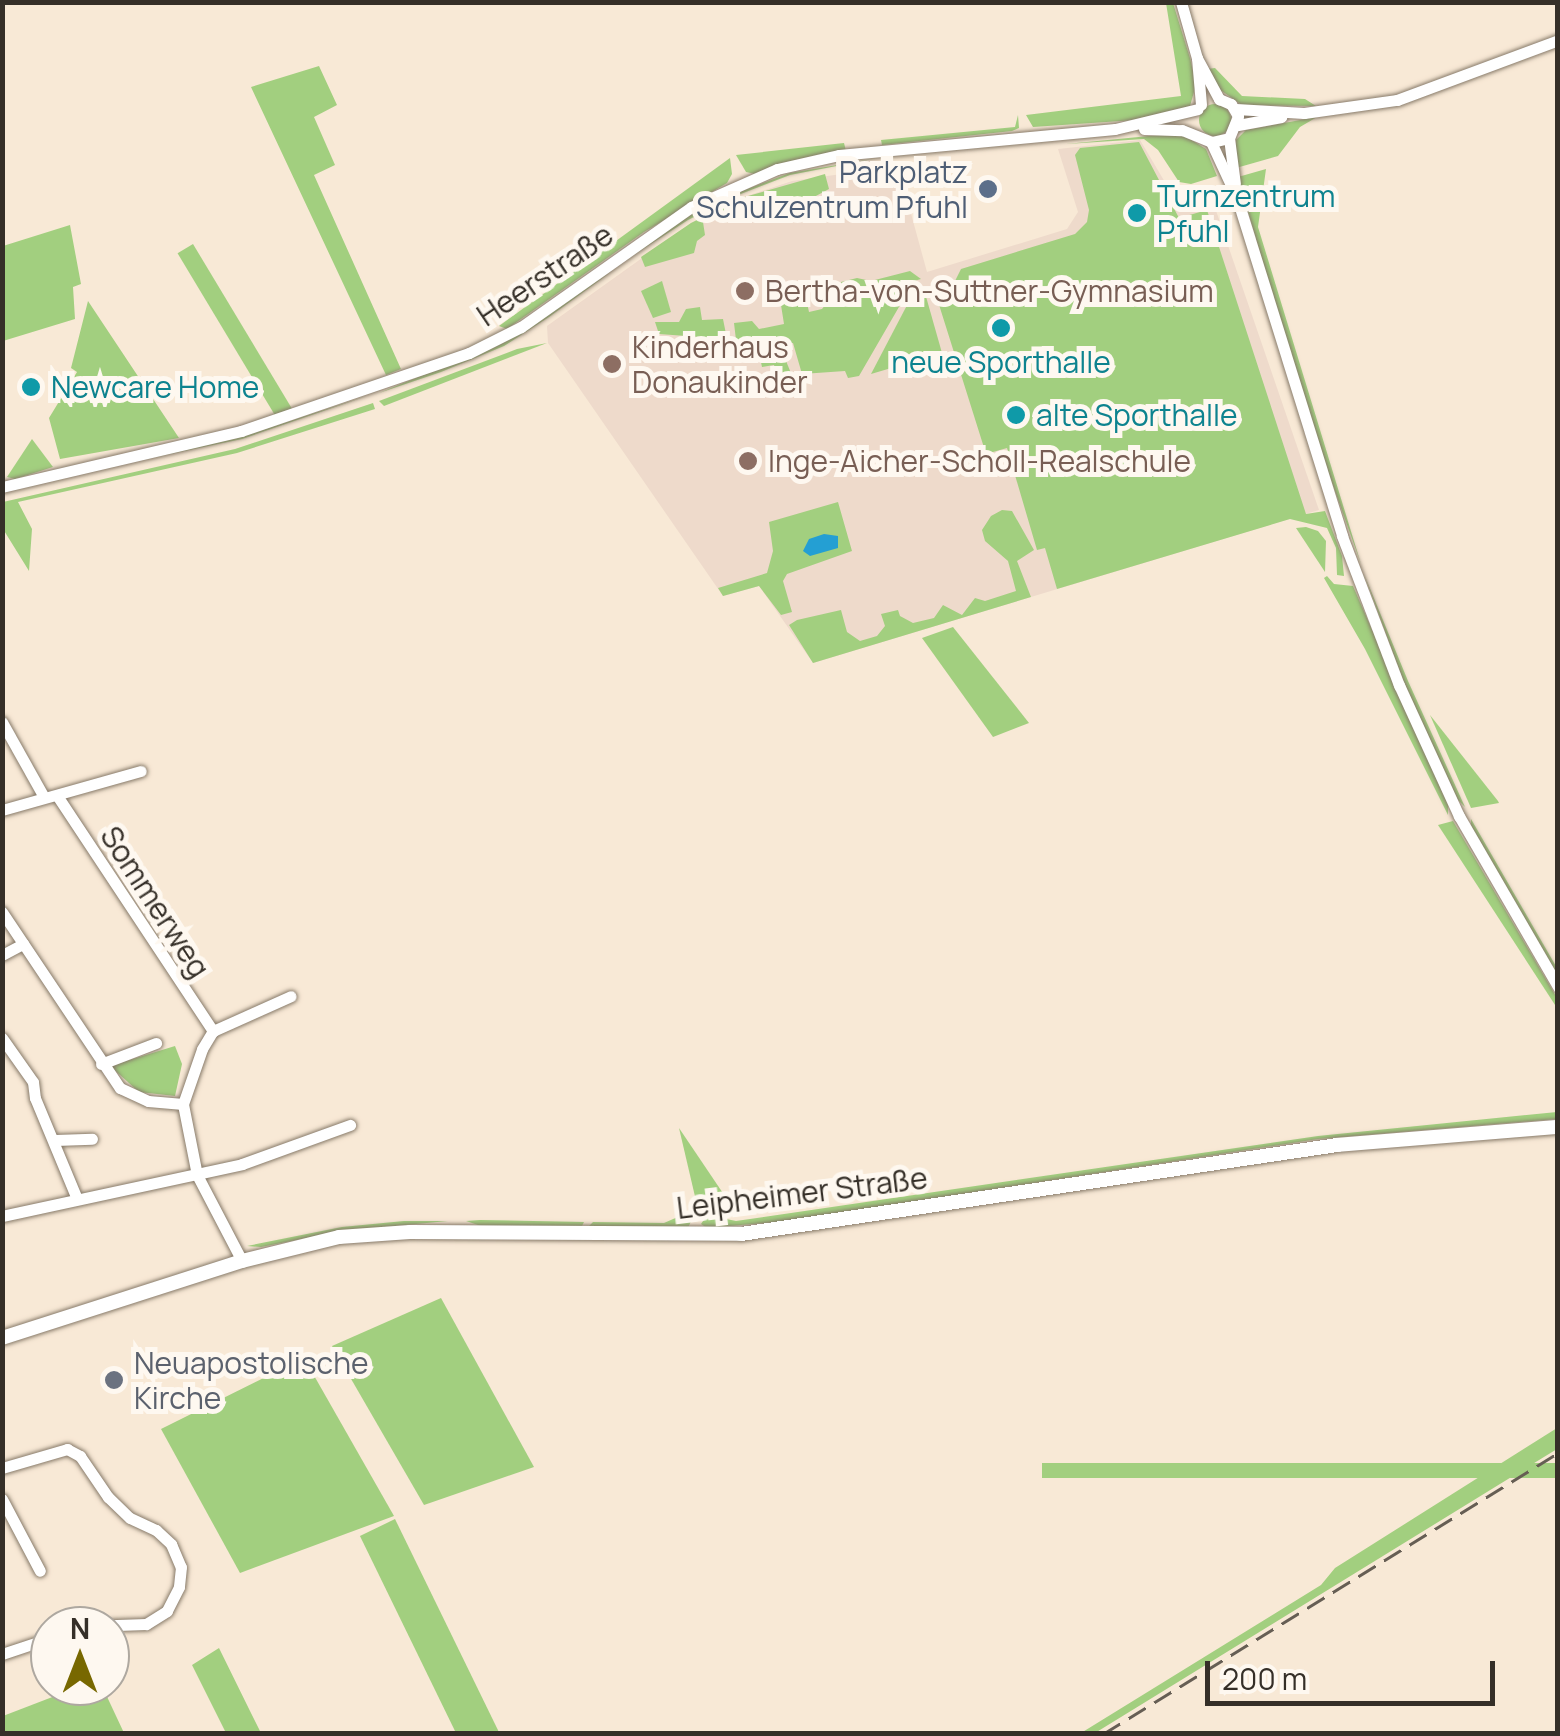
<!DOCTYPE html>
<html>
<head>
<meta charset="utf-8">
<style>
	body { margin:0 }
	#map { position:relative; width:1560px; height:1736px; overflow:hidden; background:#f8e9d6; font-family:Manrope,sans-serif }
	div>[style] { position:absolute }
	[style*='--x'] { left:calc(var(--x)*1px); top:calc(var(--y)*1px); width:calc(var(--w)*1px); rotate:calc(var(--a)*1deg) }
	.education>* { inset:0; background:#eedacb }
	.green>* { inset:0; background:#a2cf7f; transform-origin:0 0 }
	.round { border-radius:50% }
	.water>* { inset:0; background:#249fd3 }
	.roads { filter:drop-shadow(0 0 2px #877a69) drop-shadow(0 0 2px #877a69) }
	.minor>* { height:11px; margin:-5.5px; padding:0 5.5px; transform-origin:5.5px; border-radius:5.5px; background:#fff }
	.major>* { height:14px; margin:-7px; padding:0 7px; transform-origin:7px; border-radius:7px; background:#fff }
	.rail>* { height:2.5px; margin-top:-1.25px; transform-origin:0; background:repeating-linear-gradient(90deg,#665e54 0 20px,transparent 0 30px) }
	.dots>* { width:28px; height:28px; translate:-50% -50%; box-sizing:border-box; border:5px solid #fef8f0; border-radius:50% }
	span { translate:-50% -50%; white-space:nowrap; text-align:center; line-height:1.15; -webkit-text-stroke:10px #fef8f0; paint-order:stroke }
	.service-label { font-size:30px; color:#4e5e75 }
	.right { translate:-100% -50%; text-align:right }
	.culture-label { font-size:30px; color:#0d838f }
	.left { translate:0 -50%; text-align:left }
	.street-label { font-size:30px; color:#352f28 }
	.education-label { font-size:30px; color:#785e54 }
	.worship-label { font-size:30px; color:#5b616d }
	.frame { position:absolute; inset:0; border:5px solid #352f28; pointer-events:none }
	.north { position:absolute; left:30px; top:1606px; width:100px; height:100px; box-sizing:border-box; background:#fef8f0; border:2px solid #aea8a0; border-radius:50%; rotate:0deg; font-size:28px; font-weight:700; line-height:40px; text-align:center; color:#352f28 }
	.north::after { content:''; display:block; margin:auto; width:35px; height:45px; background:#786800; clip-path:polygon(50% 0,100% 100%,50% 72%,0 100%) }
	.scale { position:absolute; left:1205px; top:1661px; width:290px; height:45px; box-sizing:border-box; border:5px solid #352f28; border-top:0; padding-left:12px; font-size:30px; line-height:35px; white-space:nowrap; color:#352f28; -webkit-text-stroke:8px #fef8f0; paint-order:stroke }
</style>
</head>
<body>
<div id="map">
	<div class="education">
		<div style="clip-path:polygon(1140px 140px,1175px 199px,1211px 196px,1319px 510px,813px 663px,759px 586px,723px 596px,548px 343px,547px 326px,691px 223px,741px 198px,792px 181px,898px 166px,927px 272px,1067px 229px,1078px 212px,1058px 149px)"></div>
	</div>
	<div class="green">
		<div style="clip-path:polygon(1166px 3px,1173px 3px,1190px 58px,1196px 85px,1190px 106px,1150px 119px,1033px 127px,1026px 115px,1181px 96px)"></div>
		<div style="clip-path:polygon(319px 66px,337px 105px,314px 117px,335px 165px,314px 175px,401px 369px,386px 375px,251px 87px)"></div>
		<div style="clip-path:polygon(1215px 68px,1242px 96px,1305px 99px,1316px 106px,1242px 105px,1216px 87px,1207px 69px)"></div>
		<div class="round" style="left:1199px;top:104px;width:32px;height:32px"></div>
		<div style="clip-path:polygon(1018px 115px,1019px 128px,1012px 131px,882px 145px,881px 140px,1015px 127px)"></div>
		<div style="clip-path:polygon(1317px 117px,1300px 127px,1278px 156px,1236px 168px,1236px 140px,1246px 130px)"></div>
		<div style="clip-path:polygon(1180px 133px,1206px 149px,1217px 176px,1191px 184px,1179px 182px,1158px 150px,1144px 139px,1066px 144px)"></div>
		<div style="clip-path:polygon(1139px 142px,1179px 218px,1207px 210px,1306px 514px,1325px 511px,1342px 556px,1344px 576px,1337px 575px,1336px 548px,1327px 528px,1290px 519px,1057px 589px,1045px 548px,1037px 550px,1007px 448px,986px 454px,935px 292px,952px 287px,961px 269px,1075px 234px,1087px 222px,1089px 210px,1075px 155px,1080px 148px)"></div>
		<div style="clip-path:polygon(844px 143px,846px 151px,755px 174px,746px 172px,736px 155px)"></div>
		<div style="clip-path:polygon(730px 158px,732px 174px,727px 183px,644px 232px,507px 329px,499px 326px)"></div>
		<div style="clip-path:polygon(878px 158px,790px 175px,738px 195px,688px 220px,626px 260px,686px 217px,737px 193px,790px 173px)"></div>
		<div style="clip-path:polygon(1266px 169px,1258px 227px,1361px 564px,1304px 404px,1238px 177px)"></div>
		<div style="clip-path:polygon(825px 174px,829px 189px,814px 197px,810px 214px,744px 213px,703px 222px,705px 235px,697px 241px,694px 253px,645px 267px,641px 257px,691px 223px,741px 198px)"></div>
		<div style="clip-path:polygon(70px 225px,81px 284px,73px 287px,75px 319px,3px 341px,3px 246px)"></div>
		<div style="left:193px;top:244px;width:192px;height:18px;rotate:59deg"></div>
		<div style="clip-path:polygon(910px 271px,921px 279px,914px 281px,859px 376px,848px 378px,845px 371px,802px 374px,793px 343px,736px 340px,734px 323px,752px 321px,759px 329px,784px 324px,781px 305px,806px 298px,809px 312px,822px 309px,834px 294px,843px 291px,841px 282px,857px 278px,871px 281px)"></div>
		<div style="clip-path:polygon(611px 272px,549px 317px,504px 346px,441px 372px,379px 393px,502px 343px)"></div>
		<div style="clip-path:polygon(662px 281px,671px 312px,653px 318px,641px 291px)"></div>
		<div style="clip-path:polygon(923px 286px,942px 353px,871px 374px,916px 288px)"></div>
		<div style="clip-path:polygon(88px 301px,179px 438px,60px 459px,49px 418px,77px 372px,71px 368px)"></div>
		<div style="clip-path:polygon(700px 307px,702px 320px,723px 319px,727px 339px,659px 334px,655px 322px,679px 322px,686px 309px)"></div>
		<div style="clip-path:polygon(547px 343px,384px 406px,379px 401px,517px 349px)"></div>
		<div style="clip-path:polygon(759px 353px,784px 356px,797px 388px,782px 392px,774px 365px,762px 367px)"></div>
		<div style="clip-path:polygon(367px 396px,242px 439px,98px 469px,241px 437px)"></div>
		<div style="clip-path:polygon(373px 403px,375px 409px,237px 453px,18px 502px,32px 529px,29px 571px,3px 529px,3px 502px,235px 449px)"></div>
		<div style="clip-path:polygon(32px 439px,53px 467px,15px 479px,7px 477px)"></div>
		<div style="clip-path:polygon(838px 502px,852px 551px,787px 574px,783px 581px,792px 612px,781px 615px,759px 586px,723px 596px,718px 588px,767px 573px,773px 551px,769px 522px)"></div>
		<div style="clip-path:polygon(1002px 510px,1012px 511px,1034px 550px,1017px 561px,1031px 597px,813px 663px,789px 625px,797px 620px,841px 610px,847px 632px,860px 641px,877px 636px,885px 626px,881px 614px,898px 610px,900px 616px,913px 623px,934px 618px,943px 605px,962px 615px,975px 598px,985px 601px,1016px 591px,1008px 561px,985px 541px,982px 530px,991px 516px)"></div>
		<div style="clip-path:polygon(1306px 527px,1318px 531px,1326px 541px,1325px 572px,1296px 528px)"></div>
		<div style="clip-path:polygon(1364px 574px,1408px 681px,1465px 807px,1457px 799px,1404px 683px)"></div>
		<div style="clip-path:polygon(1327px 576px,1334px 584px,1353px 586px,1448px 805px,1448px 815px,1365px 649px,1324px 578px)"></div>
		<div style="clip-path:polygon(953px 627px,1029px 723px,993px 737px,922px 638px)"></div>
		<div style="clip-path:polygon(1430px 715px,1498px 801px,1499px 803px,1471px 808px)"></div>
		<div style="clip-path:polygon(1471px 819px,1557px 968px,1557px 977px,1471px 827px)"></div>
		<div style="clip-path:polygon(1453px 821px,1557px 998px,1557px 1008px,1438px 825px)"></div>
		<div style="clip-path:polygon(175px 1046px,182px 1064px,175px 1096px,139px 1092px,110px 1066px)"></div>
		<div style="clip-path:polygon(1557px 1112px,1557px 1119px,1318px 1139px,787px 1221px,707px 1228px,701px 1224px,707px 1215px,736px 1221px,1318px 1136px)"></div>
		<div style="clip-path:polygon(679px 1128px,737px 1214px,697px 1205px)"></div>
		<div style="clip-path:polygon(680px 1216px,692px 1219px,688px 1228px,588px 1227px,593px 1222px,664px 1223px)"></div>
		<div style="clip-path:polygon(404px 1221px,448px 1221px,342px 1231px,261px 1247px,247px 1246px,342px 1227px)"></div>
		<div style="clip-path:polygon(466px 1221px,480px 1220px,584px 1222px,582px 1226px,481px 1226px)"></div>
		<div style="clip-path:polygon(441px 1298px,534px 1467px,424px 1505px,332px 1346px)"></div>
		<div style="clip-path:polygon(304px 1358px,394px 1516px,240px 1573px,161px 1429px)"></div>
		<div style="clip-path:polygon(1557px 1428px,1557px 1449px,1095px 1733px,1081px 1733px,1321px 1585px,1335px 1568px)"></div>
		<div style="left:1557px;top:1463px;width:15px;height:515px;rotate:90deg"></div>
		<div style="left:395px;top:1519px;width:237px;height:39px;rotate:64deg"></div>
		<div style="clip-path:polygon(219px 1648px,250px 1711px,261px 1733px,226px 1733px,192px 1665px)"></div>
		<div style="clip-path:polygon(81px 1686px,102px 1686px,124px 1733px,5px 1733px,3px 1716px)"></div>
	</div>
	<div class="water">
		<div style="clip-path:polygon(824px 534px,838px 536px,838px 548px,810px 556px,803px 551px,809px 539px)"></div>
	</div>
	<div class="roads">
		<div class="minor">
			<div style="--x:1181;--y:2;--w:58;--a:74.1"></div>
			<div style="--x:1197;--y:58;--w:47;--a:85.1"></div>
			<div style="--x:1197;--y:58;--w:47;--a:61.8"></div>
			<div style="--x:1219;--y:99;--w:13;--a:23"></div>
			<div style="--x:1231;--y:104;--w:14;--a:60"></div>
			<div style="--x:1238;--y:116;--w:24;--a:112"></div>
			<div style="--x:1229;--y:138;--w:18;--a:167"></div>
			<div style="--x:1236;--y:109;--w:68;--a:3.4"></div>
			<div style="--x:1304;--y:113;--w:94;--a:-8"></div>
			<div style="--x:1397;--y:100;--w:172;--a:-20.4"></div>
			<div style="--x:1238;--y:125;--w:44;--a:-10.5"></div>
			<div style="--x:1144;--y:129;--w:38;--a:2"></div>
			<div style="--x:1182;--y:130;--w:31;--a:22"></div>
			<div style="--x:1229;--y:138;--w:46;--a:82.6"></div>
			<div style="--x:1211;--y:142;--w:62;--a:65.1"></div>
			<div style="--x:1237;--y:198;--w:354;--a:72.7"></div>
			<div style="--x:1342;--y:536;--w:160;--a:69.1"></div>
			<div style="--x:1399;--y:685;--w:144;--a:65.4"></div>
			<div style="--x:1459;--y:816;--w:198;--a:59.9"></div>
			<div style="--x:2;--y:487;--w:245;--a:-13.2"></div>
			<div style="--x:241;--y:431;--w:241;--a:-18.9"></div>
			<div style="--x:469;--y:353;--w:58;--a:-26.6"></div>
			<div style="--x:521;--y:327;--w:208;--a:-35.2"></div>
			<div style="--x:691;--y:207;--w:94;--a:-23.8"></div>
			<div style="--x:777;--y:169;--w:64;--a:-12.7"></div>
			<div style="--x:839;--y:155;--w:277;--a:-5.4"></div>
			<div style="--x:1115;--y:129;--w:85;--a:-13.5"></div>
			<div style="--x:2;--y:722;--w:86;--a:60.8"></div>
			<div style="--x:58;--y:797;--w:281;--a:56.5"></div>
			<div style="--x:2;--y:810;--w:144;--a:-15.7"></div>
			<div style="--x:2;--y:912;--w:212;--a:56.2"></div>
			<div style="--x:120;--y:1088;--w:31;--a:25"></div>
			<div style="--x:148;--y:1101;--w:35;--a:5"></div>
			<div style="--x:2;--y:955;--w:24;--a:-28"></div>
			<div style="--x:2;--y:1038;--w:54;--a:54.8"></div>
			<div style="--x:33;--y:1082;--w:16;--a:83"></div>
			<div style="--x:35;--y:1098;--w:109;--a:67.4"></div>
			<div style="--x:101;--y:1064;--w:59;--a:-20.9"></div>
			<div style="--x:55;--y:1140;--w:37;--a:-2"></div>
			<div style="--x:2;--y:1216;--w:246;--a:-12.2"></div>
			<div style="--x:242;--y:1164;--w:115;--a:-19.9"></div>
			<div style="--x:242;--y:1261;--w:97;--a:-117.6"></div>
			<div style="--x:197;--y:1175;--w:72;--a:-101.2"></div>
			<div style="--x:183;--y:1104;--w:58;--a:-70.9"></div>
			<div style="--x:202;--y:1049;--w:21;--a:-59"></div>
			<div style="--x:213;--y:1031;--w:85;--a:-24.2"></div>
			<div style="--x:2;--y:1468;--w:68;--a:-16.3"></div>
			<div style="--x:67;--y:1449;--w:15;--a:28"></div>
			<div style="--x:80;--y:1456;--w:50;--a:55.7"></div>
			<div style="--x:108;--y:1497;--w:30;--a:44"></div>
			<div style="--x:130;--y:1518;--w:29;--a:25"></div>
			<div style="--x:156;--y:1530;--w:21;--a:43"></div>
			<div style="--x:171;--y:1544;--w:25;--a:67"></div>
			<div style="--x:181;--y:1567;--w:20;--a:96"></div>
			<div style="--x:179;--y:1587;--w:27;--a:117"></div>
			<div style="--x:167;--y:1611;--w:25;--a:148"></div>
			<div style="--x:146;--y:1624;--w:58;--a:178"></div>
			<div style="--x:2;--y:1499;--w:81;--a:62.2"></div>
			<div style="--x:2;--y:1654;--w:51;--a:-18.4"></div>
		</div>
		<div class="major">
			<div style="--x:2;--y:1338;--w:252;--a:-17.8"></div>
			<div style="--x:242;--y:1261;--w:100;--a:-13.9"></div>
			<div style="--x:339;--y:1237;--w:71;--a:-4"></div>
			<div style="--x:410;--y:1232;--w:331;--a:0.3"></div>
			<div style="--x:741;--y:1234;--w:603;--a:-8.49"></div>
			<div style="--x:1337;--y:1145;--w:222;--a:-4.7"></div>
		</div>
	</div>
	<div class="rail">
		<div style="--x:1103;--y:1734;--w:535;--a:-31.7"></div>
	</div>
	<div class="dots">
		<div style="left:988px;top:189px;background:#5c6f8a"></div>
		<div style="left:1137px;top:213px;background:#0f9aa8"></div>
		<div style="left:745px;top:291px;background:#8d6e63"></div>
		<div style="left:1001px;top:328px;background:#0f9aa8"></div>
		<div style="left:612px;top:364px;background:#8d6e63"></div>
		<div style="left:31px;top:387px;background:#0f9aa8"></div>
		<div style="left:1016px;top:415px;background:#0f9aa8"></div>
		<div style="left:748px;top:461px;background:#8d6e63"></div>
		<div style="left:114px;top:1380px;background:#6b7280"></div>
	</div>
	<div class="service-label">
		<span class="right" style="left:968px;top:189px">Parkplatz<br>Schulzentrum Pfuhl</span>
	</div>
	<div class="culture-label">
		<span class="left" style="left:1157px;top:213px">Turnzentrum<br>Pfuhl</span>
		<span style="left:1001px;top:362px">neue Sporthalle</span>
		<span class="left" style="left:51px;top:387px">Newcare Home</span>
		<span class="left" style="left:1036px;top:415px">alte Sporthalle</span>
	</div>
	<div class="street-label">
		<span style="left:545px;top:275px;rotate:-34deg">Heerstraße</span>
		<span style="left:155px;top:902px;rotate:57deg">Sommerweg</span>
		<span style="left:802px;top:1193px;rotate:-7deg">Leipheimer Straße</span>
	</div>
	<div class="education-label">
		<span class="left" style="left:765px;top:291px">Bertha-von-Suttner-Gymnasium</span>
		<span class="left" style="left:632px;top:364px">Kinderhaus<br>Donaukinder</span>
		<span class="left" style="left:768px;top:461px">Inge-Aicher-Scholl-Realschule</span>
	</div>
	<div class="worship-label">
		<span class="left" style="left:134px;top:1380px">Neuapostolische<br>Kirche</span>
	</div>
	<div class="frame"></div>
	<div class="north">N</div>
	<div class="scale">200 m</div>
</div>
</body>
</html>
